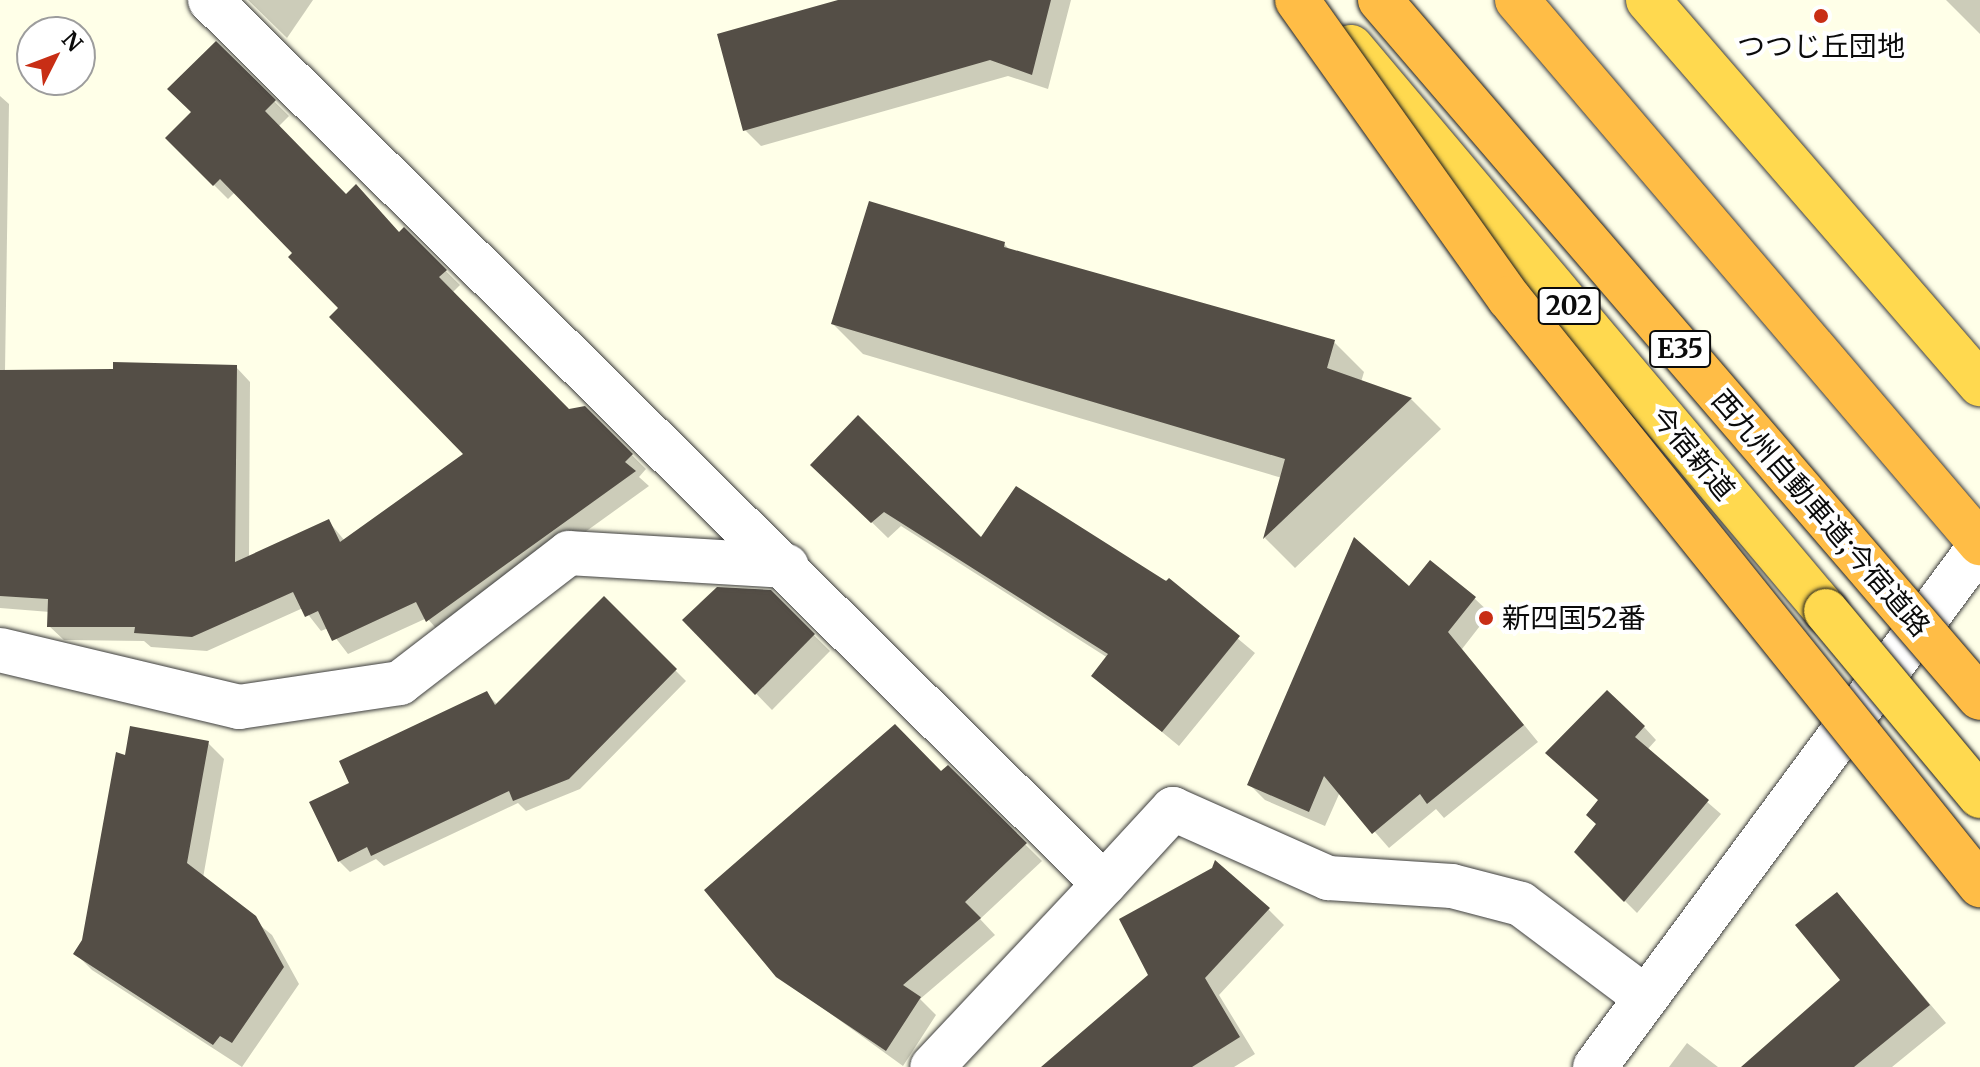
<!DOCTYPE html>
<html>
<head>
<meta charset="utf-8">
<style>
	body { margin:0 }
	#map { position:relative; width:1980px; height:1067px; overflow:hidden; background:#ffffe8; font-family:Merriweather,"Noto Sans JP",serif }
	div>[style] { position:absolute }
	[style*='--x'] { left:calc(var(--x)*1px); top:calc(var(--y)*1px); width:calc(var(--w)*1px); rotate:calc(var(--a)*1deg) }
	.shadow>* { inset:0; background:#0003 }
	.building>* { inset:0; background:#544e46 }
	.roads { filter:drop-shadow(0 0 2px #3e3e3e) drop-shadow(0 0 2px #3e3e3e) }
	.minor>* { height:44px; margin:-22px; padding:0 22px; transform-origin:22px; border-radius:22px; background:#fff }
	.trunk>* { height:44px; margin:-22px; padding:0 22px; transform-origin:22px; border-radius:22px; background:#ffd94f }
	.motorway>* { height:44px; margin:-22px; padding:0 22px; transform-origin:22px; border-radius:22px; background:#ffbd46 }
	.bridges { filter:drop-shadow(0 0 2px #1c1c1c) drop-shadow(0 0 2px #1c1c1c) }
	.trunk-bridge>* { height:44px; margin:-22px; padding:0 22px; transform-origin:22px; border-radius:22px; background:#ffd94f }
	.motorway-bridge>* { height:44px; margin:-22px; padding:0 22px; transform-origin:22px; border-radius:22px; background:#ffbd46 }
	.dots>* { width:22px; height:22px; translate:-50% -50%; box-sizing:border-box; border:4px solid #fff; border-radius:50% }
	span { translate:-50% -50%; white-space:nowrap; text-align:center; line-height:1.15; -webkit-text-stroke:8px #fff; paint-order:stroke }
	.shield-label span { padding:2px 6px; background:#fff; border:2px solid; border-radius:6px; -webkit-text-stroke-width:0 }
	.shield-label { font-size:26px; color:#0b0b0b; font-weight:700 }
	.poi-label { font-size:28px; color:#0b0b0b }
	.left { translate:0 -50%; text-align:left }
	.street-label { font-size:28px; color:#0b0b0b }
	.north { position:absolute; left:16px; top:16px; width:80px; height:80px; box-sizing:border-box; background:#fff; border:2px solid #9d9d9d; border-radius:50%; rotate:48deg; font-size:22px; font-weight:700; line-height:32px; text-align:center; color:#0b0b0b }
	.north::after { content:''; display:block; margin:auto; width:28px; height:36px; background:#c82e15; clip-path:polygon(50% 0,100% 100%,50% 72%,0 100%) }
</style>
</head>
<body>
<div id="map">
	<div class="shadow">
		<div style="clip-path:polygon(248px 0,313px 0,287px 38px)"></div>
		<div style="clip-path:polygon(845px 0,1071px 0,1048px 89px,1008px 76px,761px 146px,745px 130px)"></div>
		<div style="clip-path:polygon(1946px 0,1980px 0,1980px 34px)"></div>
		<div style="clip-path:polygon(216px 44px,289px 116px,278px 127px,346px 197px,400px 234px,404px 230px,460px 285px,452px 293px,569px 411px,584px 408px,646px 469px,639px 477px,649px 486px,442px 635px,427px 618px,348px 654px,328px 628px,321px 631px,303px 608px,207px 651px,151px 647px,144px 641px,64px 640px,49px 626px,50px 612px,0 608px,0 96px,9px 104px,5px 372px,236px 367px,250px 382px,249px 558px,329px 522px,345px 541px,466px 454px,294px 253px,235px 192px,228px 199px,167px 138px,193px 112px)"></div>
		<div style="clip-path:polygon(1004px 244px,1011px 251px,1334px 342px,1364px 372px,1361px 382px,1411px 399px,1441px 429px,1295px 568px,1265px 538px,1282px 478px,863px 354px,833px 324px)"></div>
		<div style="clip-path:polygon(813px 465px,982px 540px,1169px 581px,1255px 653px,1179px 746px,1094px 676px,1108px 658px,901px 526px,888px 538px)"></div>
		<div style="clip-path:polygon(1409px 589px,1474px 598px,1490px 613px,1462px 649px,1538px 742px,1444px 818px,1436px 809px,1389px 848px,1340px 792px,1325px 826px,1265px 800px,1250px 785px)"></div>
		<div style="clip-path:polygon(770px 592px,830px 651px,772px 710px,685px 620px)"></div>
		<div style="clip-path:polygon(604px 599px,686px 681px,580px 789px,526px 811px,518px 803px,384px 866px,376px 859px,350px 872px,339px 861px,352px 784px,487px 694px,498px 705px)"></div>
		<div style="clip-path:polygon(1644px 727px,1656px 740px,1647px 750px,1721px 814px,1637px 913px,1576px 852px,1598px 825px,1600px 800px,1561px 766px)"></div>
		<div style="clip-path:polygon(208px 743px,224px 759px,203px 878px,272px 935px,299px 984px,242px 1067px,92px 970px,76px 954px,84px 941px,127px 757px)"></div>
		<div style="clip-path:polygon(948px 768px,1042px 861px,980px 919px,995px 935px,920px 999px,936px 1015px,903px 1066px,777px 975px)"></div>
		<div style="clip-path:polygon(1837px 894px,1946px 1023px,1892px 1067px,1744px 1067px,1842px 981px)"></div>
		<div style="clip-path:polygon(1268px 909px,1284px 925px,1219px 995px,1255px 1054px,1234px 1067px,1044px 1067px)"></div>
		<div style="clip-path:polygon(1687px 1043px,1718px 1067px,1669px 1067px)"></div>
	</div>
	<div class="building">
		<div style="clip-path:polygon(838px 0,1051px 0,1032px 75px,990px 60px,743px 131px,717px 34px)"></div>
		<div style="clip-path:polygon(216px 41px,276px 100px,265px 111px,346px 194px,356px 184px,399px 232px,404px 227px,447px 270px,439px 277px,569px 409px,585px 406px,633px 454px,625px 462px,636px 471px,426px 622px,416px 602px,332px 641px,318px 611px,305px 617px,293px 592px,192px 637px,134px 633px,135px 627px,47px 627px,48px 599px,0 596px,0 370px,113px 369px,113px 362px,237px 365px,235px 562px,329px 519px,340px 542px,463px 454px,329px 317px,338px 308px,288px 257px,292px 253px,220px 179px,213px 186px,165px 138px,191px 112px,167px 89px)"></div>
		<div style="clip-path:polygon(869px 201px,1005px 242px,1004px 247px,1335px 340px,1327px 368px,1412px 398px,1263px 539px,1285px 459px,831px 324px)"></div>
		<div style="clip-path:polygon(858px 415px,981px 537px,1016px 486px,1166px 581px,1169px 578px,1240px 636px,1162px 732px,1091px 676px,1108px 654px,884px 512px,871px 523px,810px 465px)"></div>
		<div style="clip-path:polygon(1354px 537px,1409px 586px,1430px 560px,1476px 597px,1448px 632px,1524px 725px,1427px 804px,1420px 794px,1372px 834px,1324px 776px,1309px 812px,1247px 785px)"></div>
		<div style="clip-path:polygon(717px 587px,771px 590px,815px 634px,755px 695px,682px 620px)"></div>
		<div style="clip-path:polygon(604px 596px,677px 669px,569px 779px,513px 801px,509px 791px,371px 856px,367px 847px,338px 862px,309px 802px,349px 783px,339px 761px,487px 691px,495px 705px)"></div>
		<div style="clip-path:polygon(1607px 690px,1645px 726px,1635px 737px,1709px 800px,1624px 902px,1574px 852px,1596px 824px,1586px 815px,1598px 800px,1545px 753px)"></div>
		<div style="clip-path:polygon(895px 724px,941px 771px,948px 765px,1027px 843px,965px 902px,981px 918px,903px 985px,921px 997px,886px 1051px,776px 977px,704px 890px)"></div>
		<div style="clip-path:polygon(130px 726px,209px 741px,187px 863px,256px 916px,284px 967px,232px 1043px,220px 1036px,213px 1045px,73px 954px,82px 940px,116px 752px,125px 755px)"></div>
		<div style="clip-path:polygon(1215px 860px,1270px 908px,1205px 978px,1240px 1037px,1192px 1067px,1041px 1067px,1148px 975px,1119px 919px,1212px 868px)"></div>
		<div style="clip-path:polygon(1837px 892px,1930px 1005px,1854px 1067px,1741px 1067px,1840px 980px,1795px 925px)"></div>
	</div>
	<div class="roads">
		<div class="minor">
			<div style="--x:210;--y:0;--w:1257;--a:44.68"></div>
			<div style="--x:1104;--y:884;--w:251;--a:133.2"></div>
			<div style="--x:0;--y:650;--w:246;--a:13.4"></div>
			<div style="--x:239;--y:707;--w:163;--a:-8.5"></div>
			<div style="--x:400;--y:683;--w:213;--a:-37.6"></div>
			<div style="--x:569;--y:553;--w:218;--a:3.4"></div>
			<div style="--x:1104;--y:884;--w:102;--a:-47.4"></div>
			<div style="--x:1173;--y:809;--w:170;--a:24"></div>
			<div style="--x:1328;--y:878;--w:124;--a:3.7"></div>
			<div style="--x:1452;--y:886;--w:71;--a:14.6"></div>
			<div style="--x:1521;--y:904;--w:156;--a:36.9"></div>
			<div style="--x:1595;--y:1067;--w:648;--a:-53.54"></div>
		</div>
		<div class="trunk">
			<div style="--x:1648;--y:0;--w:508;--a:49.15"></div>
			<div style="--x:1351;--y:47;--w:737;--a:49.9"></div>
		</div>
		<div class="motorway">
			<div style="--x:1517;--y:0;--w:714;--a:49.55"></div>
		</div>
	</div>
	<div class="bridges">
		<div class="trunk-bridge">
			<div style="--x:1826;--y:611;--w:241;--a:50.2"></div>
		</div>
		<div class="motorway-bridge">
			<div style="--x:1297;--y:0;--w:366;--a:54.6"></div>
			<div style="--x:1509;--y:298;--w:753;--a:51.26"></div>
			<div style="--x:1380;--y:0;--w:920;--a:49.32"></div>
		</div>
	</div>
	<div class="dots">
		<div style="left:1821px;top:16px;background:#c82e15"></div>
		<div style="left:1486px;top:618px;background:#c82e15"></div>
	</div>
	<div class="shield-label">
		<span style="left:1569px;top:306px">202</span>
		<span style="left:1680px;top:349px">E35</span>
	</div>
	<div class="poi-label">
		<span style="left:1821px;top:46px">つつじ丘団地</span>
		<span class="left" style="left:1502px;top:618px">新四国52番</span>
	</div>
	<div class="street-label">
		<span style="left:1693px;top:453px;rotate:50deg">今宿新道</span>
		<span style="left:1821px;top:513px;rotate:49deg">西九州自動車道;今宿道路</span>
	</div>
	<div class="north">N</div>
</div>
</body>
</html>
